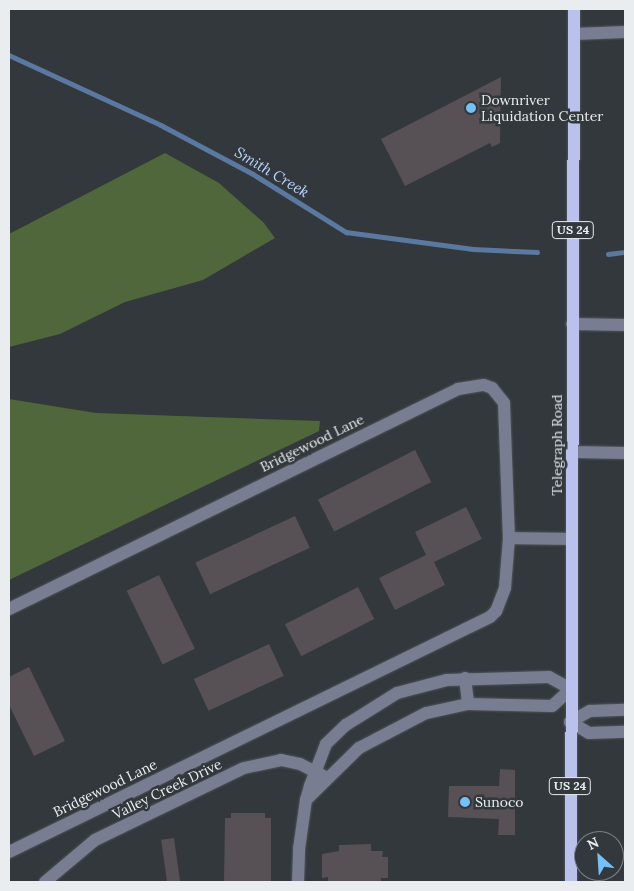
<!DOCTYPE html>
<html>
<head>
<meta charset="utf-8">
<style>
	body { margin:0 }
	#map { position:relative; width:634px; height:891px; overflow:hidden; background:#32383c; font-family:Lora,serif }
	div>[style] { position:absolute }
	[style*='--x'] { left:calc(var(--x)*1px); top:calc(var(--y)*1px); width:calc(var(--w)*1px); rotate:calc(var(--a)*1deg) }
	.green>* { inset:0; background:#50663b }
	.stream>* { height:4.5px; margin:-2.25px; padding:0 2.25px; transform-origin:2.25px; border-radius:2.25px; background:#5b78a0 }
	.building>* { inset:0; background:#575054; transform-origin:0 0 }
	.roads { filter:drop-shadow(0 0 1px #4f5559) drop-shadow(0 0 1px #4f5559) }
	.minor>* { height:12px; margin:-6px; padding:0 6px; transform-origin:6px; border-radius:6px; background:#797d91 }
	.major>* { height:12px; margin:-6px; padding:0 6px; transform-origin:6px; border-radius:6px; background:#bac1ec }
	.dots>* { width:14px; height:14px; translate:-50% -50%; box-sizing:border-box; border:2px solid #32383c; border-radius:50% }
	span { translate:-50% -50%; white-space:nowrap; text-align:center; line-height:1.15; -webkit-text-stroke:5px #32383c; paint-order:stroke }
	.shield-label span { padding:1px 4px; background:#32383c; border:1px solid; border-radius:4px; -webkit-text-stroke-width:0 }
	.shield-label { font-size:12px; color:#e9edef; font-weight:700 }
	.poi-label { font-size:14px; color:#e9edef }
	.left { translate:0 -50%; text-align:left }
	.street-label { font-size:14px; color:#e9edef }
	.water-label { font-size:15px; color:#b8d3f9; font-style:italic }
	.frame { position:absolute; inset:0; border:10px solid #e9edef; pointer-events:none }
	.north { position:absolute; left:574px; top:831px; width:50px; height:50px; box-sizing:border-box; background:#32383c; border:1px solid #7b8084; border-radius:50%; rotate:334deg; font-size:14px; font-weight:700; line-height:20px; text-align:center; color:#e9edef }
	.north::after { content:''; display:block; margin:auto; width:18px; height:22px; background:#77bff7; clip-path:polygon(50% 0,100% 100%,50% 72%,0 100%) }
</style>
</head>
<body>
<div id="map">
	<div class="green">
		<div style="clip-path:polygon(165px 153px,219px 183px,264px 223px,275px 238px,203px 280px,125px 302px,60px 334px,9px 347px,9px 234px)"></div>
		<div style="clip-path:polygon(9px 399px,96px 413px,320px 421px,319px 431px,9px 580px)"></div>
	</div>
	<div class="stream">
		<div style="--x:9;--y:55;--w:167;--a:24.7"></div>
		<div style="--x:161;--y:125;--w:104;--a:28"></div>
		<div style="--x:253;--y:174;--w:110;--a:31.9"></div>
		<div style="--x:346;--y:232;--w:128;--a:7.6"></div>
		<div style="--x:473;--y:249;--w:64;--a:2.7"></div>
		<div style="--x:608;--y:254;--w:17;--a:-7"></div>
	</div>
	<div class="building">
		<div style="clip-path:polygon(501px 77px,500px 143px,492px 147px,490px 143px,405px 186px,381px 139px)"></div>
		<div style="left:415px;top:450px;width:36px;height:109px;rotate:63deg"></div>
		<div style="clip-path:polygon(466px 507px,482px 539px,434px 562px,445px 585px,395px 610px,379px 578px,426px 555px,415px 532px)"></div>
		<div style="left:295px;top:516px;width:35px;height:110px;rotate:65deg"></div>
		<div style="left:159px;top:575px;width:82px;height:36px;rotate:64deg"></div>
		<div style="left:358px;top:587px;width:36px;height:82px;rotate:63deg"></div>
		<div style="left:269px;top:644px;width:35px;height:83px;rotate:65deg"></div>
		<div style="clip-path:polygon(29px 667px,65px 741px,34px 756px,9px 705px,9px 677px)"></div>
		<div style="clip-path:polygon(500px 769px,515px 770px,515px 835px,498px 835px,499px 819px,448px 817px,449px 786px,499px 786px)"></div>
		<div style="clip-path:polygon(231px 813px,265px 813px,265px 818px,271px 818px,271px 882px,224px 882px,225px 818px,231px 818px)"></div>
		<div style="left:174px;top:838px;width:44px;height:13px;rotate:82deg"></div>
		<div style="clip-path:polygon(371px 844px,371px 851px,383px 851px,382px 857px,388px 857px,388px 878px,381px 878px,381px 882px,328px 882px,328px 877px,322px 878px,322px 854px,339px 851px,339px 845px)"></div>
	</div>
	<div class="roads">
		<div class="minor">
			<div style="--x:574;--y:34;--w:51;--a:-2.2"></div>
			<div style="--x:572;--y:324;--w:53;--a:1.1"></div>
			<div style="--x:572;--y:452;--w:53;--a:1.1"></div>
			<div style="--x:509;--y:538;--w:62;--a:0.9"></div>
			<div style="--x:9;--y:609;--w:500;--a:-26.1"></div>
			<div style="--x:458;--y:389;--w:26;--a:-9"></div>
			<div style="--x:484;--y:385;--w:9;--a:21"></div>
			<div style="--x:492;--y:388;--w:19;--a:51"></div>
			<div style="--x:504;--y:403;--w:135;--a:87.9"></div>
			<div style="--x:509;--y:538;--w:50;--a:94.6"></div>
			<div style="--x:505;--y:588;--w:25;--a:111"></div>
			<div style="--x:496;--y:611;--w:8;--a:135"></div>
			<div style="--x:490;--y:617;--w:535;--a:153.96"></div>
			<div style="--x:465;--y:678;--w:26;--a:83"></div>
			<div style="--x:570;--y:722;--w:23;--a:-29"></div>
			<div style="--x:590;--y:711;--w:35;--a:-2"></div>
			<div style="--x:570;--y:722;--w:22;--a:30"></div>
			<div style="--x:589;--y:733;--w:36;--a:-2"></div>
			<div style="--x:45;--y:882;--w:65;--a:-40"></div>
			<div style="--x:95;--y:840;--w:165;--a:-25.8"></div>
			<div style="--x:244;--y:768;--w:38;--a:-12"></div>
			<div style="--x:281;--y:760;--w:19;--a:12"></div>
			<div style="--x:300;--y:764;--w:25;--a:27"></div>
			<div style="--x:298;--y:882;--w:33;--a:-88"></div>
			<div style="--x:299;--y:849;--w:49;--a:-81.9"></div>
			<div style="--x:306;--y:800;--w:15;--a:-74"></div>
			<div style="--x:310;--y:786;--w:45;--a:-69.1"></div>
			<div style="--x:326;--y:744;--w:28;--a:-44"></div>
			<div style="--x:346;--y:725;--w:60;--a:-32.1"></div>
			<div style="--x:397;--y:693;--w:52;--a:-14.6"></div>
			<div style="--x:447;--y:680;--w:102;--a:-1.7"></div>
			<div style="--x:549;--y:677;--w:25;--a:29"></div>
			<div style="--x:571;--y:689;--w:25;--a:138"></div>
			<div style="--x:552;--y:706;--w:84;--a:-178.6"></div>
			<div style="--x:468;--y:704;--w:43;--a:167.9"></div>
			<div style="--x:426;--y:713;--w:76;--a:152.4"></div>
			<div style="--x:359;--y:748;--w:74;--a:135.5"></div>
		</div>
		<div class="major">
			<div style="--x:571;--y:882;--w:873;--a:-89.8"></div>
		</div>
	</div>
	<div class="dots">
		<div style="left:471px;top:108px;background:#77bff7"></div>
		<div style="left:465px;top:802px;background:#77bff7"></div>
	</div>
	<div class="shield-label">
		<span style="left:573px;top:230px">US 24</span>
		<span style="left:570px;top:786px">US 24</span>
	</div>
	<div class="poi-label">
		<span class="left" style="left:481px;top:108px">Downriver<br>Liquidation Center</span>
		<span class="left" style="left:475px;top:802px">Sunoco</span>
	</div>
	<div class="street-label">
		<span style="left:312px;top:443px;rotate:-26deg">Bridgewood Lane</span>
		<span style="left:557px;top:445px;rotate:-90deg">Telegraph Road</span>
		<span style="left:105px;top:788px;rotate:-26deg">Bridgewood Lane</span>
		<span style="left:167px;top:789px;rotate:-26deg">Valley Creek Drive</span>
	</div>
	<div class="water-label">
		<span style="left:272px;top:172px;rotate:31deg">Smith Creek</span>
	</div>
	<div class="frame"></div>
	<div class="north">N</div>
</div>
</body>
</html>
